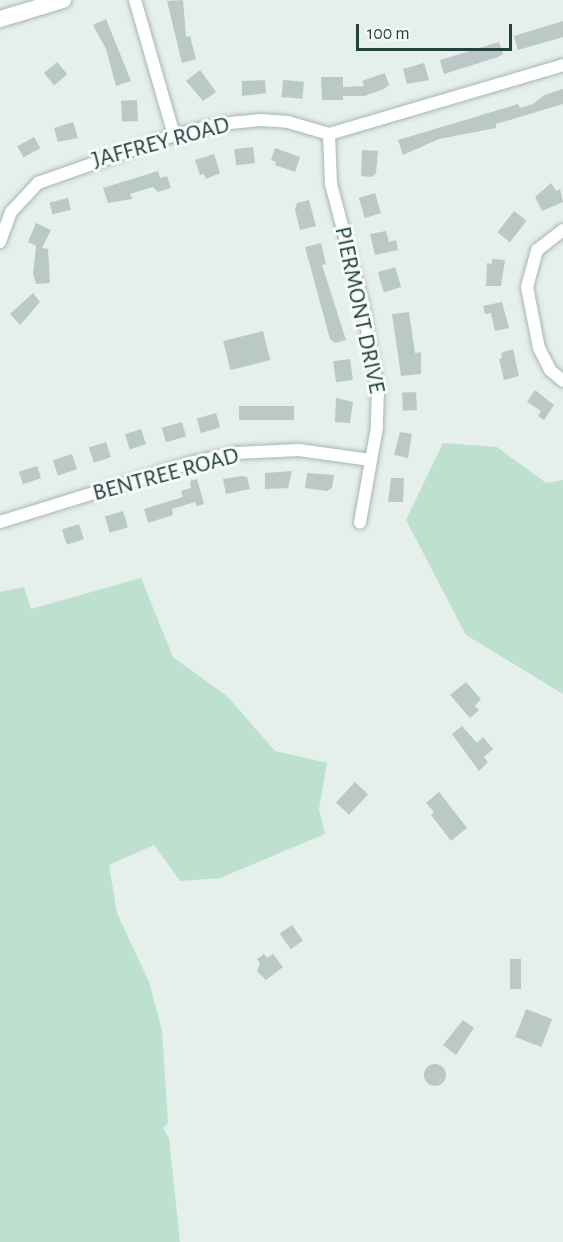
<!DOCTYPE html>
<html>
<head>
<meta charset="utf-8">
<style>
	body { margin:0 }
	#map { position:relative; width:563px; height:1242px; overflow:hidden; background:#e5efec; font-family:"Alegreya Sans",sans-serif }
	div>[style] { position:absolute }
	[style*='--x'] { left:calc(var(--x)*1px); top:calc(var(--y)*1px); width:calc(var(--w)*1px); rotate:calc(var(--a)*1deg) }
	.green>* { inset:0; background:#bee0ce }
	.building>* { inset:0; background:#bac9c6; transform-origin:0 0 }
	.round { border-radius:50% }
	.roads { filter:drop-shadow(0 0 2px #a7b7b5) drop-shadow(0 0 2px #a7b7b5) }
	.street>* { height:12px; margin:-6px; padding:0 6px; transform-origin:6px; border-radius:6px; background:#fff }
	.secondary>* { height:16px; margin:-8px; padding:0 8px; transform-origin:8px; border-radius:8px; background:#fff }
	span { translate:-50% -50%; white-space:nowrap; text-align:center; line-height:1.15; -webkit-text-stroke:6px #f6fbf9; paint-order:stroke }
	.street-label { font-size:24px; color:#23413f }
	.scale { position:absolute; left:356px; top:24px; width:156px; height:27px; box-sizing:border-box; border:3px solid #23413f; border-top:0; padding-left:8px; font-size:18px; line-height:21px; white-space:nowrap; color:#23413f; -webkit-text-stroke:4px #f6fbf9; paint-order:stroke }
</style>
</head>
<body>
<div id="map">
	<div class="green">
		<div style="clip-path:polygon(443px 443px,497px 447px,546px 483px,563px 480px,563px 694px,466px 635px,406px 520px)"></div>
		<div style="clip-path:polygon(141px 578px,173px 657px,228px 697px,275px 751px,327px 763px,319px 809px,325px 834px,220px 878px,180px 881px,154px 845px,109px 865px,117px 913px,149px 982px,162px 1030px,168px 1123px,163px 1128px,169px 1138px,180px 1242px,0 1242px,0 592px,24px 587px,31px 609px)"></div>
	</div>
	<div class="building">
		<div style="clip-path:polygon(183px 0,186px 37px,190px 36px,196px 59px,182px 63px,167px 1px)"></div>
		<div style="clip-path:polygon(106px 19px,131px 81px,116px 86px,106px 49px,93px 25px)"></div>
		<div style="clip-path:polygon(563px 21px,563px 37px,518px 50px,514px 36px)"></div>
		<div style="clip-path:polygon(499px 42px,503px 54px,498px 57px,444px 74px,440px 60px)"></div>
		<div style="left:57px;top:62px;width:16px;height:17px;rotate:50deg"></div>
		<div style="clip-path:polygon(424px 63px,429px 80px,407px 84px,403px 69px)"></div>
		<div style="clip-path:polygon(200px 70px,216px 92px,203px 101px,186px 81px)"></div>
		<div style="clip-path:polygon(385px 73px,389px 85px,384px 89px,364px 96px,343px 96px,343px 100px,322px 100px,321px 77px,343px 77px,343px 87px,364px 86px,362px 81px)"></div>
		<div style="clip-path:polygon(265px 80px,266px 93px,242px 96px,242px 81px)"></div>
		<div style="left:283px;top:80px;width:21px;height:17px;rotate:5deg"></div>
		<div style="clip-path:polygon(563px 89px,563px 104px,496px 124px,496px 128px,439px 139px,403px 155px,398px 140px,518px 104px,520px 108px,533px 104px,544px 95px)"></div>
		<div style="left:137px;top:100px;width:21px;height:16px;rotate:87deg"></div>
		<div style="clip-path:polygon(73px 122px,78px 138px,58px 142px,54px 128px)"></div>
		<div style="left:34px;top:137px;width:13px;height:19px;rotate:61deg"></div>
		<div style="left:253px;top:147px;width:16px;height:19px;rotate:83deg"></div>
		<div style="clip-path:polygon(275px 148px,300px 157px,295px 172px,275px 165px,276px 162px,271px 160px)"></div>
		<div style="clip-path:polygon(362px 150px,378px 151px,376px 173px,372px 177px,361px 176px)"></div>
		<div style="clip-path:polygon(214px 154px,220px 173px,206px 179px,204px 174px,200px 175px,195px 160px)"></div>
		<div style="clip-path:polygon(158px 171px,160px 178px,167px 176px,171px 188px,158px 192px,153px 187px,130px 194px,132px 199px,108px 203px,103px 188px)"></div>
		<div style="clip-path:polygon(551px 183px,556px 191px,560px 189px,563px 202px,542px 211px,535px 197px)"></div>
		<div style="left:375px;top:193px;width:21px;height:17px;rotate:73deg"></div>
		<div style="left:68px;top:198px;width:12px;height:19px;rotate:76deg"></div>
		<div style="clip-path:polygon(309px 200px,316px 226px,300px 230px,295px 209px,297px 203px)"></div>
		<div style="left:514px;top:211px;width:16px;height:27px;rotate:38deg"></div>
		<div style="clip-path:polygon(36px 223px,51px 230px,42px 248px,48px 249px,50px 283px,36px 284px,33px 274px,36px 246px,28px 242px)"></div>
		<div style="clip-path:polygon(386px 231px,389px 242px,396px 240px,398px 250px,375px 255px,370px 234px)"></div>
		<div style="clip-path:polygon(321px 243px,326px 264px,322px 265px,346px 340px,335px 343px,330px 339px,305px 247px)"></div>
		<div style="clip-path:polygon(492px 259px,505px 260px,501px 286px,486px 286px,487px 263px,492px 264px)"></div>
		<div style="left:395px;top:267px;width:21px;height:18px;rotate:73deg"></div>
		<div style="clip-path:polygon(33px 293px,40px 302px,20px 325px,10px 314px)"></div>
		<div style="clip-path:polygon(502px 302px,509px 328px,495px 331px,491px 313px,485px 314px,483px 306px)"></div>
		<div style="clip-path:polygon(409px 312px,415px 353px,421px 352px,421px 374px,401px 376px,392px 314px)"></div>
		<div style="left:263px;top:331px;width:30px;height:41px;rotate:76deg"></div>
		<div style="clip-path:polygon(513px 349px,519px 376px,504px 380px,499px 359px,502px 358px,501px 353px)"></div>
		<div style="left:350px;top:359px;width:21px;height:17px;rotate:82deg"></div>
		<div style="clip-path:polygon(535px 390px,554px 405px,544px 420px,538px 416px,541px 411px,527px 402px)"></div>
		<div style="left:416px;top:392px;width:18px;height:14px;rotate:87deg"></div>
		<div style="clip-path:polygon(336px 398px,353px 402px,350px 423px,335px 422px)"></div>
		<div style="left:294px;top:406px;width:14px;height:55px;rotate:90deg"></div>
		<div style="left:216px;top:413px;width:15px;height:20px;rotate:74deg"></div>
		<div style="left:182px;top:422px;width:15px;height:21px;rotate:74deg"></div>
		<div style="left:141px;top:429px;width:16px;height:17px;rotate:72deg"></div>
		<div style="clip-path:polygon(400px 432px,412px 434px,408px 458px,394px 455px)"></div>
		<div style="left:106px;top:442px;width:16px;height:18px;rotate:72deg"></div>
		<div style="left:72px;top:454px;width:16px;height:20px;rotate:72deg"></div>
		<div style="left:37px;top:466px;width:13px;height:19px;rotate:72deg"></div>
		<div style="clip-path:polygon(292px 471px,288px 488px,265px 489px,265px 473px)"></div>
		<div style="clip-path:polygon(307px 473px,334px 475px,332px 488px,327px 491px,305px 488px)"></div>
		<div style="clip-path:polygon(242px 476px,247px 477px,250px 489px,226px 494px,223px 479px)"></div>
		<div style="clip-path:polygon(391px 478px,404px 478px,403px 502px,388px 502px)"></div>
		<div style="clip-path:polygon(197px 479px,204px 504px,197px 506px,195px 502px,172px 509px,173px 515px,148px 523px,144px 509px,183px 497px,181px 491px,191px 488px,190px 481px)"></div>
		<div style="left:123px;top:511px;width:17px;height:19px;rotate:73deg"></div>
		<div style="left:79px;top:524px;width:16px;height:18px;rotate:72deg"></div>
		<div style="clip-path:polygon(466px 682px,481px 699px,475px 706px,479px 710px,470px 718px,450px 695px)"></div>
		<div style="clip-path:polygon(462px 726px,477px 743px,483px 737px,493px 749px,484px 757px,488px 762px,479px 771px,452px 734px)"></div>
		<div style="left:355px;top:782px;width:18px;height:28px;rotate:43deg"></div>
		<div style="clip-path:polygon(439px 792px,467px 828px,451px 841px,431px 815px,434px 812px,426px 803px)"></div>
		<div style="left:292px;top:925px;width:19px;height:15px;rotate:55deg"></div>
		<div style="clip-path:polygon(264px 954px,267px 958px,273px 954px,283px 967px,266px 980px,257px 971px,260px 963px,257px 959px)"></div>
		<div style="left:510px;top:959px;width:11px;height:30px"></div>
		<div style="left:526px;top:1009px;width:28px;height:30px;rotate:21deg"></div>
		<div style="clip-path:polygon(463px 1020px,474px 1028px,456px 1055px,443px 1045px)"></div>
		<div class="round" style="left:424px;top:1064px;width:22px;height:22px"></div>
	</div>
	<div class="roads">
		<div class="street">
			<div style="--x:135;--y:0;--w:141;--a:73.9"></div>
			<div style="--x:329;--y:134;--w:50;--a:87.7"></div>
			<div style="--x:331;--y:184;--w:121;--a:75.2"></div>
			<div style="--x:362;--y:301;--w:90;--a:79.8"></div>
			<div style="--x:378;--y:390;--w:37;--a:92"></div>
			<div style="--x:377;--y:427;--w:97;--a:100.1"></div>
			<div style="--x:563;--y:230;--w:33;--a:142"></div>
			<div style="--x:537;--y:250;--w:38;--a:105"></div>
			<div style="--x:527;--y:287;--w:62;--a:78.9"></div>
			<div style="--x:539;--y:348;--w:25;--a:63"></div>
			<div style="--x:550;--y:370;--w:17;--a:40"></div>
			<div style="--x:0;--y:242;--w:32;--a:-70"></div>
			<div style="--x:11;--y:212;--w:40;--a:-47"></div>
			<div style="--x:38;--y:183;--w:144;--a:-19.4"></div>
			<div style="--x:174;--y:135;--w:47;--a:-13.4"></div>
			<div style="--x:220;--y:124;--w:41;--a:-5.6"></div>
			<div style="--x:261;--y:120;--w:27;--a:4"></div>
			<div style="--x:288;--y:122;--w:43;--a:16.3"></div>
			<div style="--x:329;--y:134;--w:244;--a:-16.4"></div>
			<div style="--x:0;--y:522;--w:203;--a:-17.2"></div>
			<div style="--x:194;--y:462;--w:43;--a:-12.1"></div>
			<div style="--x:236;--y:453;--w:63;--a:-2.7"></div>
			<div style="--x:299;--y:450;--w:72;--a:8"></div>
		</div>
		<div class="secondary">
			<div style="--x:0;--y:19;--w:66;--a:-16.8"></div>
		</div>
	</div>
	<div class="street-label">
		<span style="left:161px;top:143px;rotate:-15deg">JAFFREY ROAD</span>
		<span style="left:359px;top:310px;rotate:78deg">PIERMONT DRIVE</span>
		<span style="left:166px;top:475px;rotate:-15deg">BENTREE ROAD</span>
	</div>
	<div class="scale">100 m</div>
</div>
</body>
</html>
